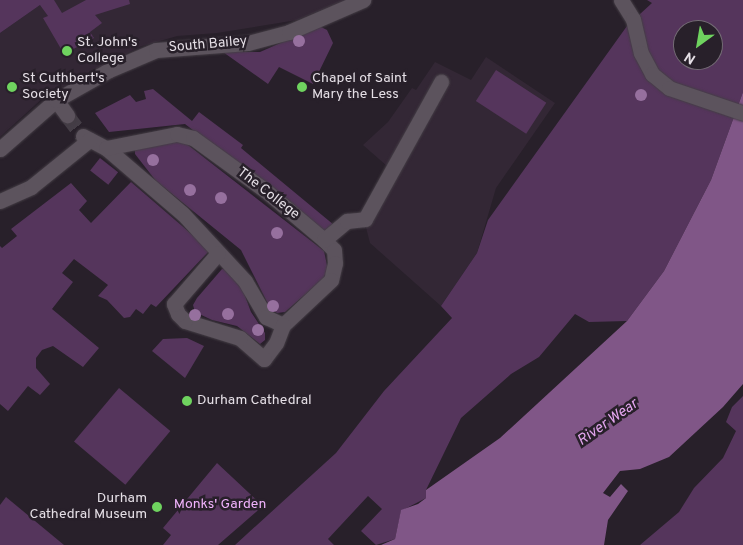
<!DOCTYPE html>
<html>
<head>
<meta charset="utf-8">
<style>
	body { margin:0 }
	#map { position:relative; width:743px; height:545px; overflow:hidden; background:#28202a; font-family:Overpass,sans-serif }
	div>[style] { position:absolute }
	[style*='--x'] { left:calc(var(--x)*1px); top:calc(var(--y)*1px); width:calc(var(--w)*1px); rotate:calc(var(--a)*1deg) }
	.built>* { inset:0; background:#332735 }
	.green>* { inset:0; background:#55355c; transform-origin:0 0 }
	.water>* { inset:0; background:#805687 }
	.minor-tunnel>* { height:15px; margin-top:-7.5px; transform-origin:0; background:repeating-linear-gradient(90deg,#443d46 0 15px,transparent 0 23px) }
	.roads { filter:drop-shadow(0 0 1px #443d45) drop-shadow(0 0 1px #443d45) }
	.minor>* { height:15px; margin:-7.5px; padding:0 7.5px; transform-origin:7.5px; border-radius:7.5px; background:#5c535d }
	.trees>* { width:12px; height:12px; margin:-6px; border-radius:50%; background:#96709e }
	.dots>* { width:14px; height:14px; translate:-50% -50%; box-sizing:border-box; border:2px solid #28202a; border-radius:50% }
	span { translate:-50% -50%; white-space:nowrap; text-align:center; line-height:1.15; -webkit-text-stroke:5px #28202a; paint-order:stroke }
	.poi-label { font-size:14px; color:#e5dfe6 }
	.left { translate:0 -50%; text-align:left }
	.right { translate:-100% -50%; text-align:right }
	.street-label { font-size:14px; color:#e5dfe6 }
	.park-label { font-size:14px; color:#f0b2fc }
	.water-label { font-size:15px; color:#e3a5ee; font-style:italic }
	.north { position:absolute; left:673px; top:20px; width:50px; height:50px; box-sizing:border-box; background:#28202a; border:1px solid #746c75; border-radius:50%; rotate:212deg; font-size:14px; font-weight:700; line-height:20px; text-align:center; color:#e5dfe6 }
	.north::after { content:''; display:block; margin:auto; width:18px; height:22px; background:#6fd35f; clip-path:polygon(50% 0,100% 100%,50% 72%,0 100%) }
</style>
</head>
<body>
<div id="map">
	<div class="built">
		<div style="clip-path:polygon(47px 0,346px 0,297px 20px,217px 33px,177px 36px,139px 47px,46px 95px,0 137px,0 33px)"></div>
		<div style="clip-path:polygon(486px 57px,555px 103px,496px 188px,477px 253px,441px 306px,370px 243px,362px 212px,387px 166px,363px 145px,388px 122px,412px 88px,416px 90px,435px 62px,471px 80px)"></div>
	</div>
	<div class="green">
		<div style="clip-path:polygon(0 0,54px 0,62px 13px,86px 0,129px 0,130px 4px,95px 15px,102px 23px,90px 32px,94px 38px,64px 54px,43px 18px,48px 16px,40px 5px,0 33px)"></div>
		<div style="clip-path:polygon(evenodd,647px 0,743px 0,743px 92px,711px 180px,664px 271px,627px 321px,589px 322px,575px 314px,539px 357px,511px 374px,461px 418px,426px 490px,426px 498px,401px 511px,395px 539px,376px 545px,361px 531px,382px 509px,368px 496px,328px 539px,334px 545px,235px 545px,336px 453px,384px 391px,452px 318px,441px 306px,477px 253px,488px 220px,627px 26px,652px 3px,647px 0,683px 30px,713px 30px,713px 60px,683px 60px,683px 30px)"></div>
		<div style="clip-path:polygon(319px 26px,327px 30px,333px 43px,313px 84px,279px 67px,268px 84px,223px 52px,260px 52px)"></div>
		<div style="left:496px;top:70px;width:60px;height:37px;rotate:33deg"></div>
		<div style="clip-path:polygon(153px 89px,192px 121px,199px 112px,243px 145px,241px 148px,334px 225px,326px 232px,185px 124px,109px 132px,95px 113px,130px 95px,136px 102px,146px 99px,144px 91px)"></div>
		<div style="clip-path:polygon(178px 140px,188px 145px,324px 251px,328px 270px,323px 279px,285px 312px,277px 313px,270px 308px,241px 250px,156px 181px,135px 154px,135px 149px)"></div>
		<div style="left:100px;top:158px;width:23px;height:16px;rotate:38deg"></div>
		<div style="clip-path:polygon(131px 182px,210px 250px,156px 307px,151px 304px,143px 314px,136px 309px,130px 317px,124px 318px,107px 300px,98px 296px,108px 285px,74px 259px,62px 273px,73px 282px,52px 309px,99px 348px,83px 367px,53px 346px,42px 350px,36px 358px,36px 368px,50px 384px,40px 395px,28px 386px,8px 411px,0 404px,0 246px,2px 248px,17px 236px,11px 229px,71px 183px,87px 201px,79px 210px,91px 223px)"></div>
		<div style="clip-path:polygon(222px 269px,230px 270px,241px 285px,251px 312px,265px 333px,265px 340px,260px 344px,237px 326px,212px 320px,195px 312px,193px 305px,197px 298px)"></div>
		<div style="clip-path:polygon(187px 338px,204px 346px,185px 378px,152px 351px,163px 339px)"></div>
		<div style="left:119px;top:388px;width:67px;height:70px;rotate:40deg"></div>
		<div style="clip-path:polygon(743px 396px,743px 545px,640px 545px,679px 512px,694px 488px,723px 458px,736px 431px,726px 422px,732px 407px)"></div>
		<div style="clip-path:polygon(217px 463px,263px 506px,218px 545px,163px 545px,171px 535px,163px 528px)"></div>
		<div style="clip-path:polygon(6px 497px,64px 545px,0 545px,0 505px)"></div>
	</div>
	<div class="water">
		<div style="clip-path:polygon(743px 92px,743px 384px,723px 407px,669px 457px,640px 469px,620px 471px,603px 493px,610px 497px,621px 484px,628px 491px,608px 520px,604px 545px,381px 545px,395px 539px,401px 510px,418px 504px,426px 498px,426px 490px,500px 438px,627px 321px,664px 271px,711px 180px)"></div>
	</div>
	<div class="minor-tunnel">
		<div style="--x:67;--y:115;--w:26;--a:53"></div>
	</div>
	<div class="roads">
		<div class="minor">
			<div style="--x:621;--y:0;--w:22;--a:58"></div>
			<div style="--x:633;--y:19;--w:35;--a:77"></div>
			<div style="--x:641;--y:53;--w:24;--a:62"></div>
			<div style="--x:652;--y:74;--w:22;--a:39"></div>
			<div style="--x:669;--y:88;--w:78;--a:18.7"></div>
			<div style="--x:56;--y:100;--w:19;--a:54"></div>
			<div style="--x:83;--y:136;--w:26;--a:28"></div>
			<div style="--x:106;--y:148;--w:101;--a:40.6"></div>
			<div style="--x:183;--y:214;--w:91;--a:47.2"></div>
			<div style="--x:245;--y:281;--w:42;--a:59.7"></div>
			<div style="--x:266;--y:317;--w:19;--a:25"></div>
			<div style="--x:106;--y:148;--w:72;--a:-11.2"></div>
			<div style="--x:177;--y:134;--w:16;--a:14"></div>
			<div style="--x:193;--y:138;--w:90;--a:36"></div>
			<div style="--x:266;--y:191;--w:76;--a:40.2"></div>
			<div style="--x:324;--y:240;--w:14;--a:45"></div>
			<div style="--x:334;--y:250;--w:13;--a:86"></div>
			<div style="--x:335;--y:263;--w:17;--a:103"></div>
			<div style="--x:331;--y:280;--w:66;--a:136.8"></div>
			<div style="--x:283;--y:325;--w:19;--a:111"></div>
			<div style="--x:276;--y:343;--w:20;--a:127"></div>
			<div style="--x:264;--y:359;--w:32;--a:-139"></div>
			<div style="--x:240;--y:338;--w:58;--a:-162.8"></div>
			<div style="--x:185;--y:321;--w:10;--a:-135"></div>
			<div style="--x:178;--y:314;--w:11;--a:-112"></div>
			<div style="--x:174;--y:304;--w:67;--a:-49.2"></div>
			<div style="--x:0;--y:149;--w:74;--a:-41.2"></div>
			<div style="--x:56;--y:100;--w:61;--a:-29.5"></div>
			<div style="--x:109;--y:70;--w:51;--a:-23.1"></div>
			<div style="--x:156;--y:50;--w:92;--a:-4.4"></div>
			<div style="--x:248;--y:43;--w:42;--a:-15"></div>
			<div style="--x:289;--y:32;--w:81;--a:-23.4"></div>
			<div style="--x:0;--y:201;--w:34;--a:-24"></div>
			<div style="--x:31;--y:187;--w:75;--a:-39"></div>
			<div style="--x:324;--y:240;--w:30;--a:-40"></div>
			<div style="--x:347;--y:221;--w:18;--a:-6"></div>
			<div style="--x:365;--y:219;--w:157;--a:-61"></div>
		</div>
	</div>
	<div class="trees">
		<div style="left:299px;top:41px"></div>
		<div style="left:641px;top:95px"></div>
		<div style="left:153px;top:160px"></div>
		<div style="left:190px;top:190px"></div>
		<div style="left:221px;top:198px"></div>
		<div style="left:277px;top:233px"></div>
		<div style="left:273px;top:306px"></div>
		<div style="left:228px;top:314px"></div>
		<div style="left:195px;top:315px"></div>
		<div style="left:258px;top:330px"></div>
	</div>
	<div class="dots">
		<div style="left:67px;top:51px;background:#6fd35f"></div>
		<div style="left:12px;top:87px;background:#6fd35f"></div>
		<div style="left:302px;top:87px;background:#6fd35f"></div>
		<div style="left:187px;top:401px;background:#6fd35f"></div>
		<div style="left:157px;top:507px;background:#6fd35f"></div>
	</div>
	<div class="poi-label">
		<span class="left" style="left:77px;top:51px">St. John's<br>College</span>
		<span class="left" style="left:22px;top:87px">St Cuthbert's<br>Society</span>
		<span class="left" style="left:312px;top:87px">Chapel of Saint<br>Mary the Less</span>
		<span class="left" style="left:197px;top:401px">Durham Cathedral</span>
		<span class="right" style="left:147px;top:507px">Durham<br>Cathedral Museum</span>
	</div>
	<div class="street-label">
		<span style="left:208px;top:45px;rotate:-5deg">South Bailey</span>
		<span style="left:268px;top:194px;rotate:38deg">The College</span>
	</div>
	<div class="park-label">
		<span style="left:220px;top:505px">Monks' Garden</span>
	</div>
	<div class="water-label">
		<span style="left:608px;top:423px;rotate:-35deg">River Wear</span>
	</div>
	<div class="north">N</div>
</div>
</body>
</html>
